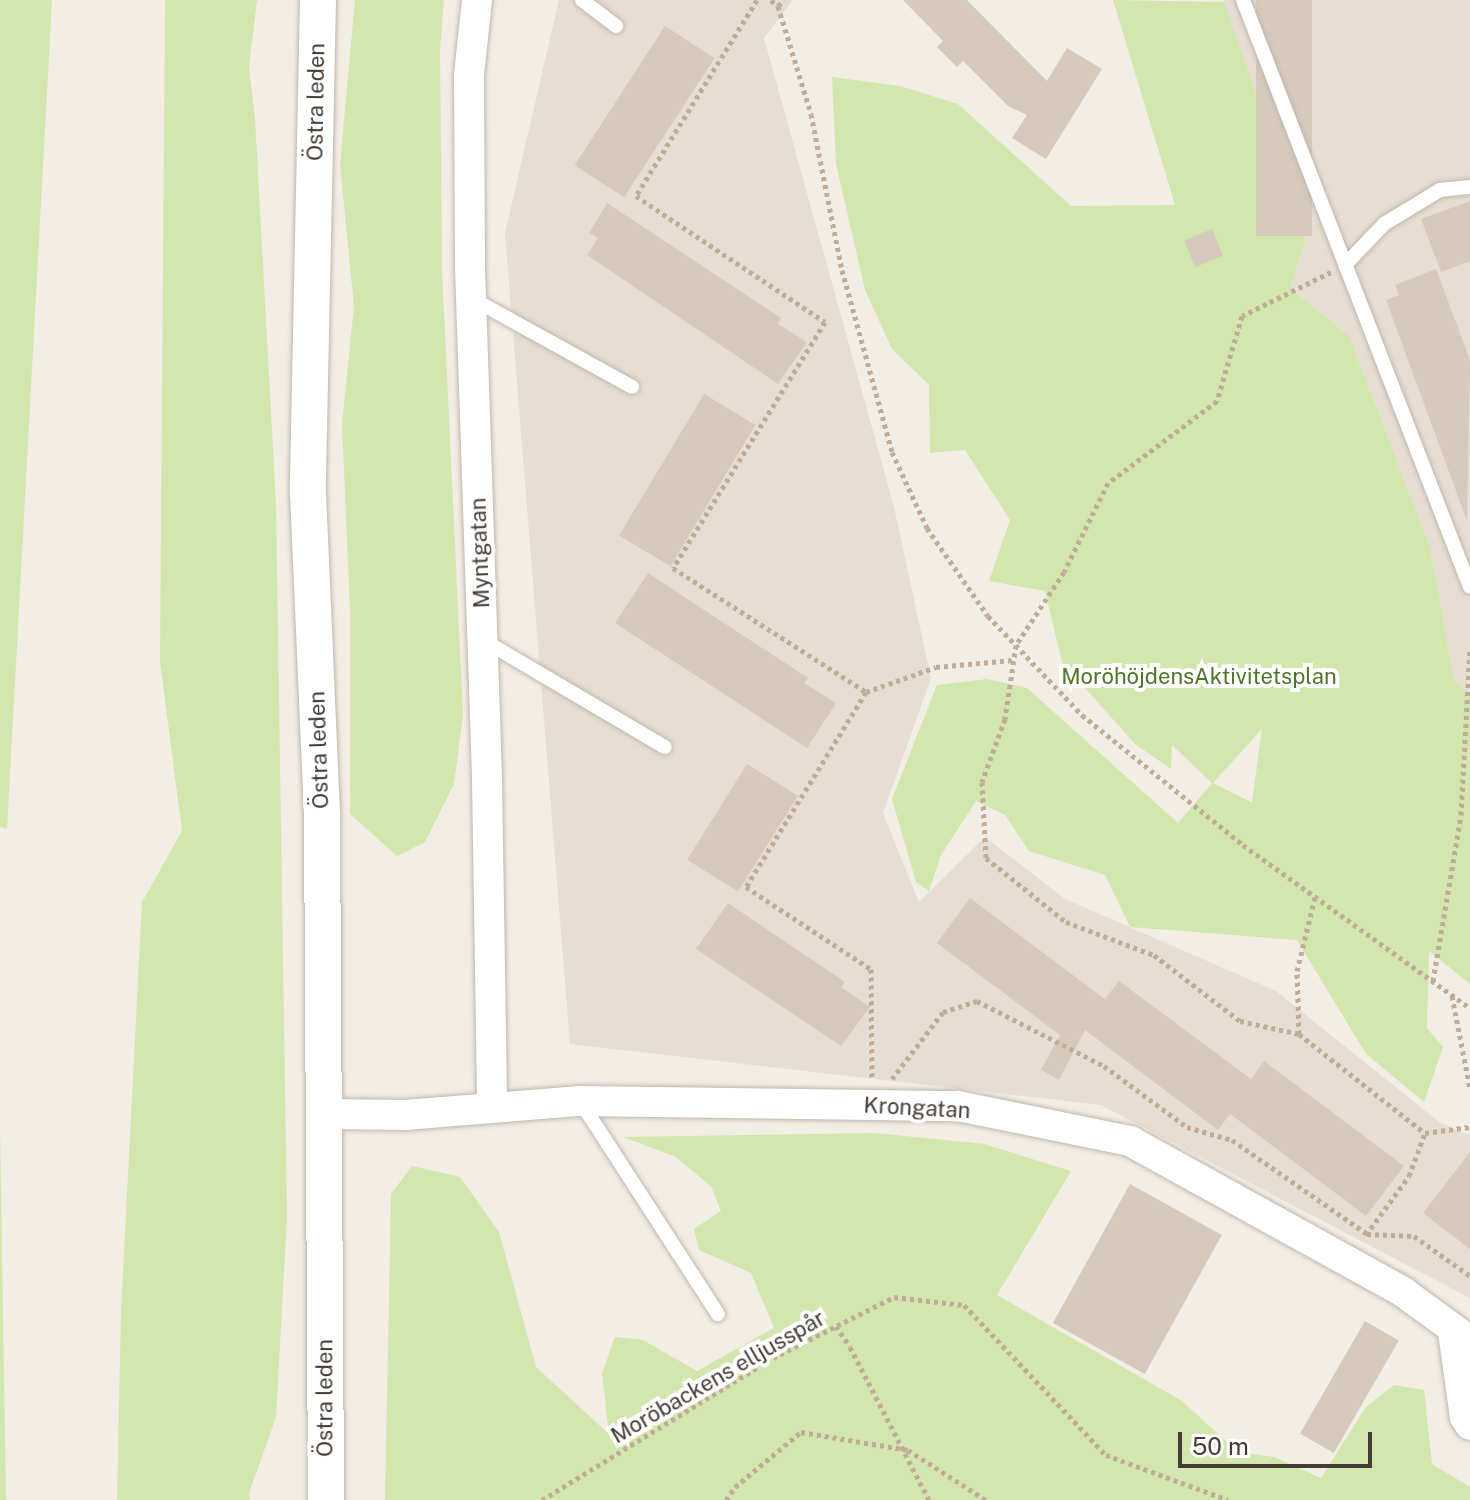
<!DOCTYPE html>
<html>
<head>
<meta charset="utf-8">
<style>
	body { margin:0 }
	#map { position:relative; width:1470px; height:1500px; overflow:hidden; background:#f2ede5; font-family:"Public Sans",sans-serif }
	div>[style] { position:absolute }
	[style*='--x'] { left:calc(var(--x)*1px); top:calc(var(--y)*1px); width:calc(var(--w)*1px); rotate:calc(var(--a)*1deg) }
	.residential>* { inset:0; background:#e6ded3 }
	.green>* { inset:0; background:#d3e6ad }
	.building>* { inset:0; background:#d6cabd; transform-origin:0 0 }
	.path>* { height:5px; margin-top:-2.5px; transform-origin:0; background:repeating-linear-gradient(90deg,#bfad99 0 4px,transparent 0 8px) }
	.roads { filter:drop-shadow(0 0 2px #c0b6aa) drop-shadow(0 0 2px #c0b6aa) }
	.service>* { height:14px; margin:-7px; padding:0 7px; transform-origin:7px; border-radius:7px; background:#fff }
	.minor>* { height:30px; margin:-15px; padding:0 15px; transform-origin:15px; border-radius:15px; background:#fff }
	.tertiary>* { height:36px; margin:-18px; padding:0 18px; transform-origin:18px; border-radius:18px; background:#fff }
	span { translate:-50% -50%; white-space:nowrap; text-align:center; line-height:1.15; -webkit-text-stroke:8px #fff; paint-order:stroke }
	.street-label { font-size:22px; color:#443c34 }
	.park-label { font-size:22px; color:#4e7529 }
	.scale { position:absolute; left:1178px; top:1432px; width:194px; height:36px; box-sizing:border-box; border:4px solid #443c34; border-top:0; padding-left:10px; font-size:24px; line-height:28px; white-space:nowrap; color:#443c34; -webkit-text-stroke:6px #fff; paint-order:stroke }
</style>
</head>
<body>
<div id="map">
	<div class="residential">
		<div style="clip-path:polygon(559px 0,793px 0,764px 38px,894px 507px,931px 678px,883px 813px,919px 902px,985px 837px,1065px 899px,1276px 991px,1439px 1122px,1470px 1136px,1470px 1298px,1101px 1105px,570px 1044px,505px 233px)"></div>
		<div style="clip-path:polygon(1223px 0,1470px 0,1470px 696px,1454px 679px,1430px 547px,1349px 336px,1290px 288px,1306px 238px)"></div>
	</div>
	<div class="green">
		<div style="clip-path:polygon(0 0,52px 0,7px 829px,0 827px)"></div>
		<div style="clip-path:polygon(165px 0,257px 0,249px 67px,255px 119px,276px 504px,287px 1218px,276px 1417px,249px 1493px,250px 1500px,117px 1500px,121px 1312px,142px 902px,182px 831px,160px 661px)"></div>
		<div style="clip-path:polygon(355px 0,444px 0,440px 49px,442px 270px,463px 714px,454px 784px,425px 842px,397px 856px,350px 814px,350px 610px,342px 424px,354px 306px,340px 165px)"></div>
		<div style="clip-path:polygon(evenodd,1113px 0,1224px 2px,1306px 238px,1290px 288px,1349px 336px,1430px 547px,1454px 679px,1470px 696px,1470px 984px,1429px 951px,1427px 1028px,1443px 1047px,1424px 1102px,1366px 1054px,1297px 940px,1130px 927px,1105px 875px,1029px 851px,1005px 815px,976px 801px,941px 855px,929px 891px,916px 882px,905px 844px,892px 799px,937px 685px,987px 679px,1027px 688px,1178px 823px,1212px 783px,1172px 745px,1171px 769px,1135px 744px,1062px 662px,1045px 591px,989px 581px,1010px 520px,965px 450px,930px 453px,929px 385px,892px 349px,865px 290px,836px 164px,832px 77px,900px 86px,958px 104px,1071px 206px,1175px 205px,1113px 0,1262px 729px,1252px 802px,1251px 802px,1213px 783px,1262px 729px)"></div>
		<div style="clip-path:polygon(0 1127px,6px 1500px,0 1500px)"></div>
		<div style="clip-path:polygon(875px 1133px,984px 1144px,1071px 1171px,997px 1295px,1182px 1401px,1238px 1452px,1274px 1457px,1321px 1478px,1366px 1407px,1394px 1385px,1424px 1390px,1432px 1464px,1470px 1487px,1470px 1500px,385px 1500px,391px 1194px,412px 1166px,460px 1177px,499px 1232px,536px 1367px,609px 1434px,602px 1373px,615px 1337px,643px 1340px,697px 1371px,774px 1328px,751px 1273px,699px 1250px,694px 1229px,721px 1211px,711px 1186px,674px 1156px,623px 1137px)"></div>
	</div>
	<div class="building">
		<div style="clip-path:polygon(903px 0,967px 0,1047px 81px,1067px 48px,1102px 69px,1046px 159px,1012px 138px,1027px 115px,1008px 106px,963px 61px,957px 67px,937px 47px,943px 41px)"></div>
		<div style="left:1256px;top:0;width:56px;height:236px"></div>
		<div style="left:665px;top:26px;width:59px;height:166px;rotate:33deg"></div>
		<div style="clip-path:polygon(1470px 201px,1470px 261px,1441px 272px,1421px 219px)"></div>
		<div style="clip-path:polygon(607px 203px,781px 318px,778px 324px,807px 342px,778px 384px,587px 255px,598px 238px,589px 233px)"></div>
		<div style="left:1212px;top:229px;width:29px;height:30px;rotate:68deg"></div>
		<div style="clip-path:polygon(1436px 269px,1470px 360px,1467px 521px,1386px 300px,1399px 295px,1395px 285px)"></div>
		<div style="left:704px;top:394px;width:60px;height:165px;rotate:31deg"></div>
		<div style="clip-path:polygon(648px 573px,808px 678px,804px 683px,836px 703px,807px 748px,615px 623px)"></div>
		<div style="left:747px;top:764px;width:60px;height:113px;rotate:32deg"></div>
		<div style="clip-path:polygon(970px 898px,1105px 999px,1119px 981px,1251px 1079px,1264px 1061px,1404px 1166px,1366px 1216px,1230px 1114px,1218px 1130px,1085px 1030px,1059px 1080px,1041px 1070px,1060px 1035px,937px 943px)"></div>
		<div style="clip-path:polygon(728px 903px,845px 982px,841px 987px,870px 1007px,841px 1046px,696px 949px)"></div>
		<div style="clip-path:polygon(1470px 1152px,1470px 1249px,1423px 1213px)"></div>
		<div style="left:1130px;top:1184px;width:105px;height:159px;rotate:29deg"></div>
		<div style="left:1365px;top:1321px;width:39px;height:130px;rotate:30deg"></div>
	</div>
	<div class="path">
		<div style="--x:757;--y:0;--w:230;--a:121.7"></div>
		<div style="--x:636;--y:196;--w:227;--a:33.7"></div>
		<div style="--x:825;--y:322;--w:289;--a:121.7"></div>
		<div style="--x:673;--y:568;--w:229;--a:32.7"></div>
		<div style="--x:866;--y:692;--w:229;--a:121.6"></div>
		<div style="--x:746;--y:887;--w:149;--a:33.3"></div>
		<div style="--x:871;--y:969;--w:111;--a:89.5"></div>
		<div style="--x:771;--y:0;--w:9;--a:41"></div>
		<div style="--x:778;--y:6;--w:113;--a:73"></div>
		<div style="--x:811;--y:114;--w:159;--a:78.8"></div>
		<div style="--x:842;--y:270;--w:189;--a:74.6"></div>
		<div style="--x:892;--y:452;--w:84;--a:65.3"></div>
		<div style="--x:927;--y:528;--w:107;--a:55.3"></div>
		<div style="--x:988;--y:616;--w:137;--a:46.5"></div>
		<div style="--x:1082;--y:715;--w:207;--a:38.9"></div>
		<div style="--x:1243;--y:845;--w:279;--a:35.7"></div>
		<div style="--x:778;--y:6;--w:8;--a:-45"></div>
		<div style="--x:1331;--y:272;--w:99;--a:153.7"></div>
		<div style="--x:1242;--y:316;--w:89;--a:106.4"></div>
		<div style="--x:1217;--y:401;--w:136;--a:143"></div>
		<div style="--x:1108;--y:483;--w:99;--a:116.3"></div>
		<div style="--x:1064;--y:572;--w:87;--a:123.3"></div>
		<div style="--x:1016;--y:645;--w:75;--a:98.5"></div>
		<div style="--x:1005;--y:719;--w:67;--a:110.1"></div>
		<div style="--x:982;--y:782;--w:76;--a:87"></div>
		<div style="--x:986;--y:858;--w:102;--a:38.7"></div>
		<div style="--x:1066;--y:922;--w:94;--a:20.6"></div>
		<div style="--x:1154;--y:955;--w:108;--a:37.5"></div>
		<div style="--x:1240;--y:1021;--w:60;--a:12.4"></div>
		<div style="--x:1299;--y:1034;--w:160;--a:38.2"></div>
		<div style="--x:866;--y:692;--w:74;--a:-19.7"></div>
		<div style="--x:936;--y:667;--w:77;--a:-5.2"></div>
		<div style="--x:1433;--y:981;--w:168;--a:-80.4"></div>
		<div style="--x:1461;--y:815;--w:164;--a:-86.9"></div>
		<div style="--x:1452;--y:996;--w:95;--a:79"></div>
		<div style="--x:1299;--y:1034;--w:63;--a:-91.8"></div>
		<div style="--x:1297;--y:971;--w:76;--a:-76.3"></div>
		<div style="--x:892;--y:1079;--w:84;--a:-52.7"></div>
		<div style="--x:943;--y:1012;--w:36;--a:-18"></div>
		<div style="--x:977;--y:1001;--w:143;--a:27.1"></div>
		<div style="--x:1104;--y:1066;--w:103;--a:36.3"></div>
		<div style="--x:1187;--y:1127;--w:47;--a:16.1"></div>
		<div style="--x:1232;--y:1140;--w:165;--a:34.8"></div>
		<div style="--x:1367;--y:1234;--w:47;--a:2.4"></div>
		<div style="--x:1414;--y:1236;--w:69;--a:35.5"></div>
		<div style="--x:1366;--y:1235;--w:73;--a:-53.9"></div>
		<div style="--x:1409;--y:1176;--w:46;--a:-69.6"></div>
		<div style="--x:1425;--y:1133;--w:45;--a:-7.6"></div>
		<div style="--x:836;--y:1326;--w:25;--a:56"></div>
		<div style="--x:850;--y:1347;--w:172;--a:62.7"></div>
		<div style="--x:542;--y:1500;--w:271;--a:-31.6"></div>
		<div style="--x:773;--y:1358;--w:136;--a:-26.8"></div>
		<div style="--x:894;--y:1297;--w:70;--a:6.5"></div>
		<div style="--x:964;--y:1305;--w:207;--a:46.6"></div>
		<div style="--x:1106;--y:1455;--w:130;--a:20.2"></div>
		<div style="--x:726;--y:1500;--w:16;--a:-55"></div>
		<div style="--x:735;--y:1487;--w:86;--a:-39.8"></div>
		<div style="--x:801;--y:1432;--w:109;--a:9.5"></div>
		<div style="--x:908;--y:1450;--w:93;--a:32.7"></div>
	</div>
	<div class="roads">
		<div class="service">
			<div style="--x:582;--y:0;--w:43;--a:37.4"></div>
			<div style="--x:1243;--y:0;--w:629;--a:68.86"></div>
			<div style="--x:1345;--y:265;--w:57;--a:-46.4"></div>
			<div style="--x:1384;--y:224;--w:66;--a:-31.3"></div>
			<div style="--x:1440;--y:190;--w:30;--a:-6"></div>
			<div style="--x:471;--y:298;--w:184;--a:28.9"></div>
			<div style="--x:483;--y:640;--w:211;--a:30.5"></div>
			<div style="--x:580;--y:1101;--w:254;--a:57.1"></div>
		</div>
		<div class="minor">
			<div style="--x:477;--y:0;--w:75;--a:96.1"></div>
			<div style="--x:469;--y:75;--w:192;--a:89.7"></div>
			<div style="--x:470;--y:267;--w:511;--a:88.09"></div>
			<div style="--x:487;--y:778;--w:329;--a:89.1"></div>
			<div style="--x:325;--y:1114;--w:80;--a:0.7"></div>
			<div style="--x:405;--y:1115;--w:176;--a:-4.6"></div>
			<div style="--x:580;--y:1101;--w:378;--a:0.8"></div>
			<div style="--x:958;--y:1106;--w:176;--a:11.5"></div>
			<div style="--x:1130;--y:1141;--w:312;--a:28.9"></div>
			<div style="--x:1403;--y:1292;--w:83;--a:36.2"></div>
			<div style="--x:1453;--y:1332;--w:86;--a:82"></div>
			<div style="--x:1465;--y:1417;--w:9;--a:58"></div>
		</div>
		<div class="tertiary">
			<div style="--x:318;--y:0;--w:493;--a:91.2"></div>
			<div style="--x:308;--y:493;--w:325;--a:87.5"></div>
			<div style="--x:322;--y:818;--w:682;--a:89.66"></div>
		</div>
	</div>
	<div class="street-label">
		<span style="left:316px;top:102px;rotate:-89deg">Östra leden</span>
		<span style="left:480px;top:553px;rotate:-92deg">Myntgatan</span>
		<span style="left:319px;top:750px;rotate:-92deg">Östra leden</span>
		<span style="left:917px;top:1108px;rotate:3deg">Krongatan</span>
		<span style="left:718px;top:1377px;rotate:-30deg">Moröbackens elljusspår</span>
		<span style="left:325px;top:1398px;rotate:-90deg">Östra leden</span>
	</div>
	<div class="park-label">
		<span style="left:1199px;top:677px">MoröhöjdensAktivitetsplan</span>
	</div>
	<div class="scale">50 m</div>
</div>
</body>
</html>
